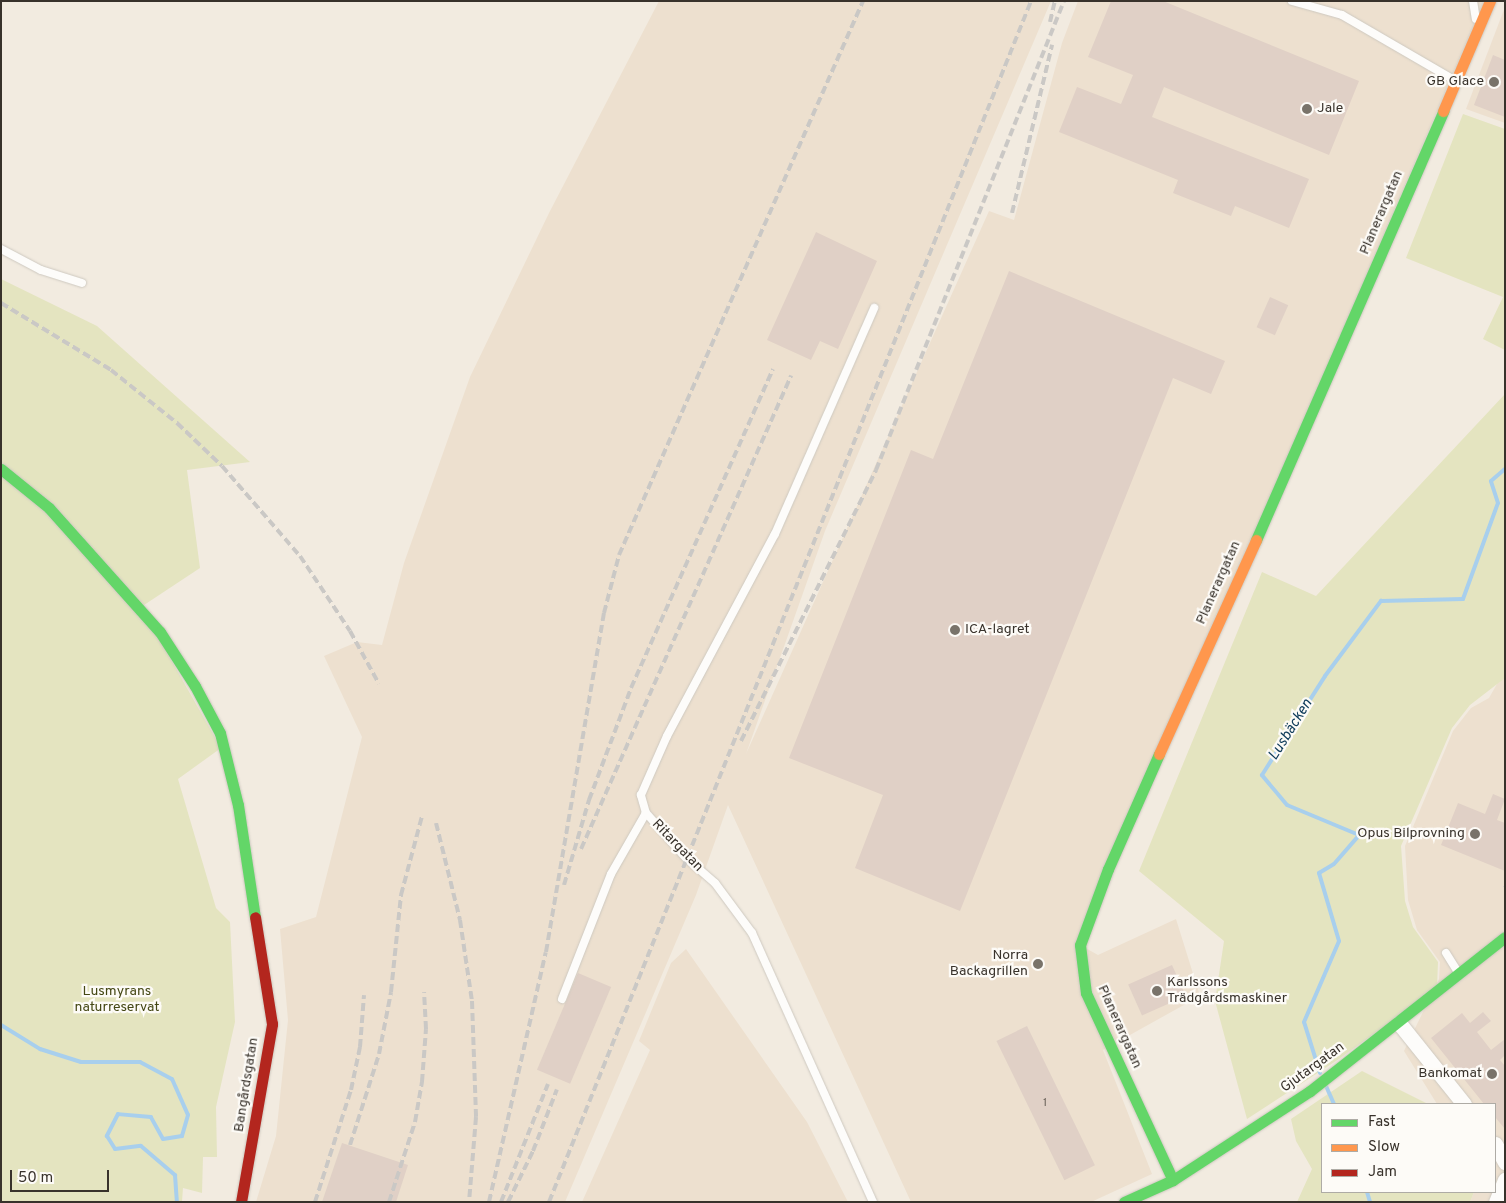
<!DOCTYPE html>
<html>
<head>
<meta charset="utf-8">
<style>
	body { margin:0 }
	#map { position:relative; width:1506px; height:1203px; overflow:hidden; background:#f2ebe0; font-family:Overpass,sans-serif }
	div>[style] { position:absolute }
	[style*='--x'] { left:calc(var(--x)*1px); top:calc(var(--y)*1px); width:calc(var(--w)*1px); rotate:calc(var(--a)*1deg) }
	.built>* { inset:0; background:#ede0cf }
	.green>* { inset:0; background:#e4e4c0 }
	.stream>* { height:4px; margin:-2px; padding:0 2px; transform-origin:2px; border-radius:2px; background:#a8cfed }
	.building>* { inset:0; background:#e0d0c6; transform-origin:0 0 }
	.path>* { height:2.5px; margin-top:-1.25px; transform-origin:0; background:repeating-linear-gradient(90deg,#d6d4d1 0 2.5px,transparent 0 5px) }
	.roads { filter:drop-shadow(0 0 1px #cec9c0) drop-shadow(0 0 1px #cec9c0) }
	.lane>* { height:8px; margin:-4px; padding:0 4px; transform-origin:4px; border-radius:4px; background:#fdfcfa }
	.street>* { height:15px; margin:-7.5px; padding:0 7.5px; transform-origin:7.5px; border-radius:7.5px; background:#fdfcfa }
	.fast>* { height:11px; margin:-5.5px; padding:0 5.5px; transform-origin:5.5px; border-radius:5.5px; background:#63d668 }
	.slow>* { height:11px; margin:-5.5px; padding:0 5.5px; transform-origin:5.5px; border-radius:5.5px; background:#ff974d }
	.jam>* { height:11px; margin:-5.5px; padding:0 5.5px; transform-origin:5.5px; border-radius:5.5px; background:#b3261e }
	.rail>* { height:4px; margin-top:-2px; transform-origin:0; background:repeating-linear-gradient(90deg,#cac8c5 0 8px,transparent 0 12px) }
	.dots>* { width:14px; height:14px; translate:-50% -50%; box-sizing:border-box; border:2px solid #fdfbf7; border-radius:50% }
	span { translate:-50% -50%; white-space:nowrap; text-align:center; line-height:1.15; -webkit-text-stroke:4.5px #fdfbf7; paint-order:stroke }
	.number-label { font-size:11px; color:#625a52 }
	.number-label span { -webkit-text-stroke-width:0 }
	.poi-label { font-size:14px; color:#38322b }
	.right { translate:-100% -50%; text-align:right }
	.left { translate:0 -50%; text-align:left }
	.street-label { font-size:14px; color:#38322b }
	.park-label { font-size:14px; color:#444714 }
	.water-label { font-size:15px; color:#0d3a59; font-style:italic }
	.frame { position:absolute; inset:0; border:2px solid #38322b; pointer-events:none }
	.legend { position:absolute; left:1321px; top:1103px; width:175px; height:90px; box-sizing:border-box; background:#fdfbf7; border:1px solid #aeaba5; margin:0; padding:6px 9px; list-style:none; font-size:15px; color:#38322b }
	.legend li { display:flex; align-items:center; gap:10px; height:25px }
	.legend b { width:25px; border:1px solid #aeaba5 }
	.scale { position:absolute; left:10px; top:1170px; width:99px; height:22px; box-sizing:border-box; border:2px solid #38322b; border-top:0; padding-left:6px; font-size:15px; line-height:18px; white-space:nowrap; color:#38322b; -webkit-text-stroke:4px #fdfbf7; paint-order:stroke }
</style>
</head>
<body>
<div id="map">
	<div class="built">
		<div style="clip-path:polygon(659px 1px,1051px 1px,825px 531px,746px 754px,989px 211px,1014px 220px,1062px 43px,1078px 1px,1484px 1px,1080px 945px,1098px 955px,1176px 919px,1200px 996px,1103px 1050px,1152px 1174px,1091px 1202px,911px 1202px,728px 805px,696px 895px,565px 1202px,256px 1202px,276px 1136px,288px 1020px,280px 929px,316px 917px,362px 737px,324px 656px,357px 642px,382px 645px,404px 563px,470px 377px,549px 213px)"></div>
		<div style="clip-path:polygon(1505px 7px,1505px 123px,1466px 109px)"></div>
		<div style="clip-path:polygon(1505px 670px,1505px 1202px,1470px 1202px,1474px 1192px,1495px 1192px,1495px 1104px,1437px 1104px,1404px 1051px,1439px 979px,1440px 962px,1417px 930px,1408px 900px,1405px 846px,1453px 731px,1471px 708px,1489px 698px)"></div>
		<div style="clip-path:polygon(686px 949px,807px 1122px,848px 1202px,582px 1202px,650px 1050px,639px 1041px,671px 963px)"></div>
	</div>
	<div class="green">
		<div style="clip-path:polygon(1463px 114px,1505px 129px,1505px 350px,1483px 339px,1503px 297px,1406px 258px)"></div>
		<div style="clip-path:polygon(1px 279px,97px 326px,250px 462px,187px 470px,200px 568px,141px 607px,221px 748px,178px 779px,216px 908px,230px 922px,235px 1022px,216px 1107px,217px 1157px,203px 1157px,202px 1193px,183px 1188px,182px 1202px,1px 1202px)"></div>
		<div style="clip-path:polygon(1505px 394px,1505px 678px,1470px 705px,1452px 728px,1401px 846px,1405px 901px,1413px 927px,1438px 962px,1437px 988px,1339px 1059px,1247px 1119px,1215px 1001px,1224px 941px,1139px 871px,1262px 572px,1316px 596px)"></div>
		<div style="clip-path:polygon(1362px 1071px,1428px 1104px,1322px 1104px,1322px 1192px,1474px 1192px,1470px 1202px,1297px 1202px,1312px 1169px,1296px 1141px,1291px 1119px)"></div>
	</div>
	<div class="stream">
		<div style="--x:1;--y:1025;--w:46;--a:31.6"></div>
		<div style="--x:40;--y:1049;--w:43;--a:17.6"></div>
		<div style="--x:81;--y:1062;--w:59;--a:0"></div>
		<div style="--x:140;--y:1062;--w:36;--a:28"></div>
		<div style="--x:172;--y:1079;--w:39;--a:66"></div>
		<div style="--x:188;--y:1115;--w:22;--a:106"></div>
		<div style="--x:182;--y:1136;--w:19;--a:171"></div>
		<div style="--x:163;--y:1139;--w:25;--a:-119"></div>
		<div style="--x:151;--y:1117;--w:33;--a:-175"></div>
		<div style="--x:118;--y:1114;--w:25;--a:117"></div>
		<div style="--x:107;--y:1136;--w:15;--a:58"></div>
		<div style="--x:115;--y:1149;--w:26;--a:-7"></div>
		<div style="--x:141;--y:1146;--w:45;--a:40.5"></div>
		<div style="--x:175;--y:1175;--w:27;--a:86"></div>
		<div style="--x:1320;--y:1073;--w:53;--a:-107.4"></div>
		<div style="--x:1304;--y:1022;--w:88;--a:-66.6"></div>
		<div style="--x:1339;--y:941;--w:71;--a:-106.4"></div>
		<div style="--x:1319;--y:873;--w:17;--a:-31"></div>
		<div style="--x:1334;--y:864;--w:38;--a:-49"></div>
		<div style="--x:1359;--y:835;--w:78;--a:-157.4"></div>
		<div style="--x:1287;--y:805;--w:39;--a:-130"></div>
		<div style="--x:1262;--y:775;--w:117;--a:-57.5"></div>
		<div style="--x:1325;--y:676;--w:94;--a:-53.3"></div>
		<div style="--x:1381;--y:601;--w:82;--a:-1.4"></div>
		<div style="--x:1463;--y:599;--w:102;--a:-70"></div>
		<div style="--x:1498;--y:503;--w:23;--a:-108"></div>
		<div style="--x:1491;--y:481;--w:18;--a:-41"></div>
		<div style="--x:1326;--y:1086;--w:20;--a:66"></div>
		<div style="--x:1367;--y:1192;--w:10;--a:73"></div>
	</div>
	<div class="building">
		<div style="clip-path:polygon(1111px 1px,1163px 1px,1359px 81px,1329px 155px,1164px 87px,1152px 117px,1309px 179px,1289px 228px,1235px 206px,1231px 216px,1173px 193px,1178px 180px,1059px 132px,1077px 87px,1121px 104px,1133px 75px,1088px 57px)"></div>
		<div style="clip-path:polygon(1493px 55px,1505px 60px,1505px 117px,1474px 105px)"></div>
		<div style="clip-path:polygon(816px 232px,877px 261px,838px 349px,820px 341px,811px 360px,767px 340px)"></div>
		<div style="clip-path:polygon(1009px 271px,1225px 361px,1211px 394px,1173px 378px,960px 911px,855px 868px,883px 795px,789px 758px,911px 450px,933px 459px)"></div>
		<div style="left:1270px;top:297px;width:20px;height:33px;rotate:24deg"></div>
		<div style="clip-path:polygon(1493px 794px,1505px 799px,1497px 820px,1505px 823px,1505px 871px,1441px 845px,1458px 803px,1485px 814px)"></div>
		<div style="left:1172px;top:965px;width:34px;height:48px;rotate:66deg"></div>
		<div style="left:578px;top:973px;width:36px;height:105px;rotate:23deg"></div>
		<div style="clip-path:polygon(1483px 1012px,1491px 1021px,1477px 1032px,1491px 1050px,1505px 1039px,1505px 1055px,1500px 1060px,1505px 1066px,1505px 1129px,1495px 1117px,1495px 1104px,1484px 1104px,1431px 1038px,1462px 1013px,1470px 1023px)"></div>
		<div style="left:1027px;top:1026px;width:155px;height:34px;rotate:64deg"></div>
		<div style="clip-path:polygon(342px 1143px,408px 1165px,396px 1202px,322px 1202px)"></div>
	</div>
	<div class="path">
		<div style="--x:1504;--y:885;--w:1;--a:45"></div>
	</div>
	<div class="roads">
		<div class="lane">
			<div style="--x:1292;--y:1;--w:52;--a:15.6"></div>
			<div style="--x:1342;--y:15;--w:129;--a:30.1"></div>
			<div style="--x:1473;--y:1;--w:18;--a:81"></div>
			<div style="--x:1;--y:249;--w:45;--a:27.7"></div>
			<div style="--x:41;--y:270;--w:43;--a:17.6"></div>
			<div style="--x:1446;--y:953;--w:22;--a:58"></div>
			<div style="--x:562;--y:999;--w:134;--a:-68.6"></div>
			<div style="--x:611;--y:874;--w:70;--a:-60.2"></div>
			<div style="--x:873;--y:1202;--w:295;--a:-114.2"></div>
			<div style="--x:752;--y:933;--w:62;--a:-126.5"></div>
			<div style="--x:715;--y:883;--w:37;--a:-139"></div>
			<div style="--x:687;--y:859;--w:62;--a:-131.7"></div>
			<div style="--x:646;--y:813;--w:19;--a:-106"></div>
			<div style="--x:641;--y:795;--w:64;--a:-66.2"></div>
			<div style="--x:667;--y:736;--w:229;--a:-61.9"></div>
			<div style="--x:775;--y:534;--w:247;--a:-66.3"></div>
		</div>
		<div class="street">
			<div style="--x:1399;--y:1023;--w:104;--a:51.3"></div>
			<div style="--x:1495;--y:1144;--w:21;--a:61"></div>
			<div style="--x:1496;--y:1202;--w:24;--a:-68"></div>
		</div>
		<div class="fast">
			<div style="--x:1;--y:469;--w:62;--a:39.1"></div>
			<div style="--x:49;--y:508;--w:166;--a:48.2"></div>
			<div style="--x:160;--y:632;--w:64;--a:57.1"></div>
			<div style="--x:195;--y:686;--w:53;--a:62"></div>
			<div style="--x:220;--y:733;--w:74;--a:76"></div>
			<div style="--x:238;--y:805;--w:113;--a:81.4"></div>
			<div style="--x:1256;--y:540;--w:468;--a:-66.4"></div>
			<div style="--x:1159;--y:754;--w:126;--a:113.9"></div>
			<div style="--x:1108;--y:869;--w:81;--a:110.2"></div>
			<div style="--x:1080;--y:945;--w:48;--a:82.9"></div>
			<div style="--x:1086;--y:993;--w:206;--a:65.1"></div>
			<div style="--x:1124;--y:1202;--w:54;--a:-24.2"></div>
			<div style="--x:1173;--y:1180;--w:163;--a:-33"></div>
			<div style="--x:1310;--y:1091;--w:248;--a:-38.3"></div>
		</div>
		<div class="slow">
			<div style="--x:1443;--y:111;--w:120;--a:-66.9"></div>
			<div style="--x:1159;--y:754;--w:235;--a:-65.6"></div>
		</div>
		<div class="jam">
			<div style="--x:241;--y:1202;--w:181;--a:-80.1"></div>
			<div style="--x:272;--y:1024;--w:108;--a:-99"></div>
		</div>
	</div>
	<div class="rail">
		<div style="--x:1050;--y:22;--w:22;--a:-77"></div>
		<div style="--x:1012;--y:213;--w:173;--a:-76.6"></div>
		<div style="--x:1;--y:303;--w:129;--a:31.3"></div>
		<div style="--x:111;--y:370;--w:85;--a:38.8"></div>
		<div style="--x:177;--y:423;--w:62;--a:43.7"></div>
		<div style="--x:222;--y:466;--w:119;--a:49.1"></div>
		<div style="--x:300;--y:556;--w:90;--a:56.3"></div>
		<div style="--x:350;--y:631;--w:60;--a:61.3"></div>
		<div style="--x:741;--y:741;--w:303;--a:-63.5"></div>
		<div style="--x:876;--y:470;--w:505;--a:-68.16"></div>
		<div style="--x:436;--y:823;--w:100;--a:76.1"></div>
		<div style="--x:460;--y:920;--w:82;--a:81.6"></div>
		<div style="--x:472;--y:1001;--w:116;--a:88"></div>
		<div style="--x:476;--y:1117;--w:85;--a:94.7"></div>
		<div style="--x:581;--y:849;--w:518;--a:-66.06"></div>
		<div style="--x:564;--y:885;--w:89;--a:-73.6"></div>
		<div style="--x:589;--y:800;--w:120;--a:-69.4"></div>
		<div style="--x:631;--y:688;--w:349;--a:-66"></div>
		<div style="--x:350;--y:1145;--w:96;--a:-72.3"></div>
		<div style="--x:379;--y:1054;--w:63;--a:-79"></div>
		<div style="--x:391;--y:992;--w:98;--a:-84.1"></div>
		<div style="--x:401;--y:895;--w:82;--a:-75.1"></div>
		<div style="--x:315;--y:1202;--w:118;--a:-72.2"></div>
		<div style="--x:351;--y:1090;--w:44;--a:-78.2"></div>
		<div style="--x:360;--y:1047;--w:52;--a:-85.6"></div>
		<div style="--x:389;--y:1202;--w:84;--a:-72"></div>
		<div style="--x:415;--y:1122;--w:41;--a:-80.1"></div>
		<div style="--x:422;--y:1082;--w:53;--a:-85.7"></div>
		<div style="--x:426;--y:1029;--w:37;--a:-93"></div>
		<div style="--x:489;--y:1202;--w:256;--a:-77.2"></div>
		<div style="--x:546;--y:952;--w:344;--a:-80.3"></div>
		<div style="--x:604;--y:613;--w:60;--a:-75.5"></div>
		<div style="--x:619;--y:555;--w:605;--a:-66.23"></div>
		<div style="--x:501;--y:1202;--w:127;--a:-68.3"></div>
		<div style="--x:508;--y:1202;--w:57;--a:-63.9"></div>
		<div style="--x:533;--y:1151;--w:66;--a:-68.8"></div>
		<div style="--x:549;--y:1202;--w:1294;--a:-68.13"></div>
	</div>
	<div class="dots">
		<div style="left:1494px;top:82px;background:#79736a"></div>
		<div style="left:1307px;top:109px;background:#79736a"></div>
		<div style="left:955px;top:630px;background:#79736a"></div>
		<div style="left:1475px;top:834px;background:#79736a"></div>
		<div style="left:1038px;top:964px;background:#79736a"></div>
		<div style="left:1157px;top:991px;background:#79736a"></div>
		<div style="left:1492px;top:1074px;background:#79736a"></div>
	</div>
	<div class="number-label">
		<span style="left:1045px;top:1103px">1</span>
	</div>
	<div class="poi-label">
		<span class="right" style="left:1484px;top:82px">GB Glace</span>
		<span class="left" style="left:1317px;top:109px">Jale</span>
		<span class="left" style="left:965px;top:630px">ICA-lagret</span>
		<span class="right" style="left:1465px;top:834px">Opus Bilprovning</span>
		<span class="right" style="left:1028px;top:964px">Norra<br>Backagrillen</span>
		<span class="left" style="left:1167px;top:991px">Karlssons<br>Trädgårdsmaskiner</span>
		<span class="right" style="left:1482px;top:1074px">Bankomat</span>
	</div>
	<div class="street-label">
		<span style="left:1382px;top:213px;rotate:-67deg">Planerargatan</span>
		<span style="left:1219px;top:583px;rotate:-66deg">Planerargatan</span>
		<span style="left:677px;top:846px;rotate:46deg">Ritargatan</span>
		<span style="left:1119px;top:1027px;rotate:66deg">Planerargatan</span>
		<span style="left:1313px;top:1068px;rotate:-36deg">Gjutargatan</span>
		<span style="left:247px;top:1085px;rotate:-81deg">Bangårdsgatan</span>
	</div>
	<div class="park-label">
		<span style="left:117px;top:1000px">Lusmyrans<br>naturreservat</span>
	</div>
	<div class="water-label">
		<span style="left:1291px;top:730px;rotate:-58deg">Lusbäcken</span>
	</div>
	<div class="frame"></div>
	<ul class="legend">
	<li><b style="height:6px;background:#63d668"></b>Fast</li>
	<li><b style="height:6px;background:#ff974d"></b>Slow</li>
	<li><b style="height:6px;background:#b3261e"></b>Jam</li>
	</ul>
	<div class="scale">50 m</div>
</div>
</body>
</html>
